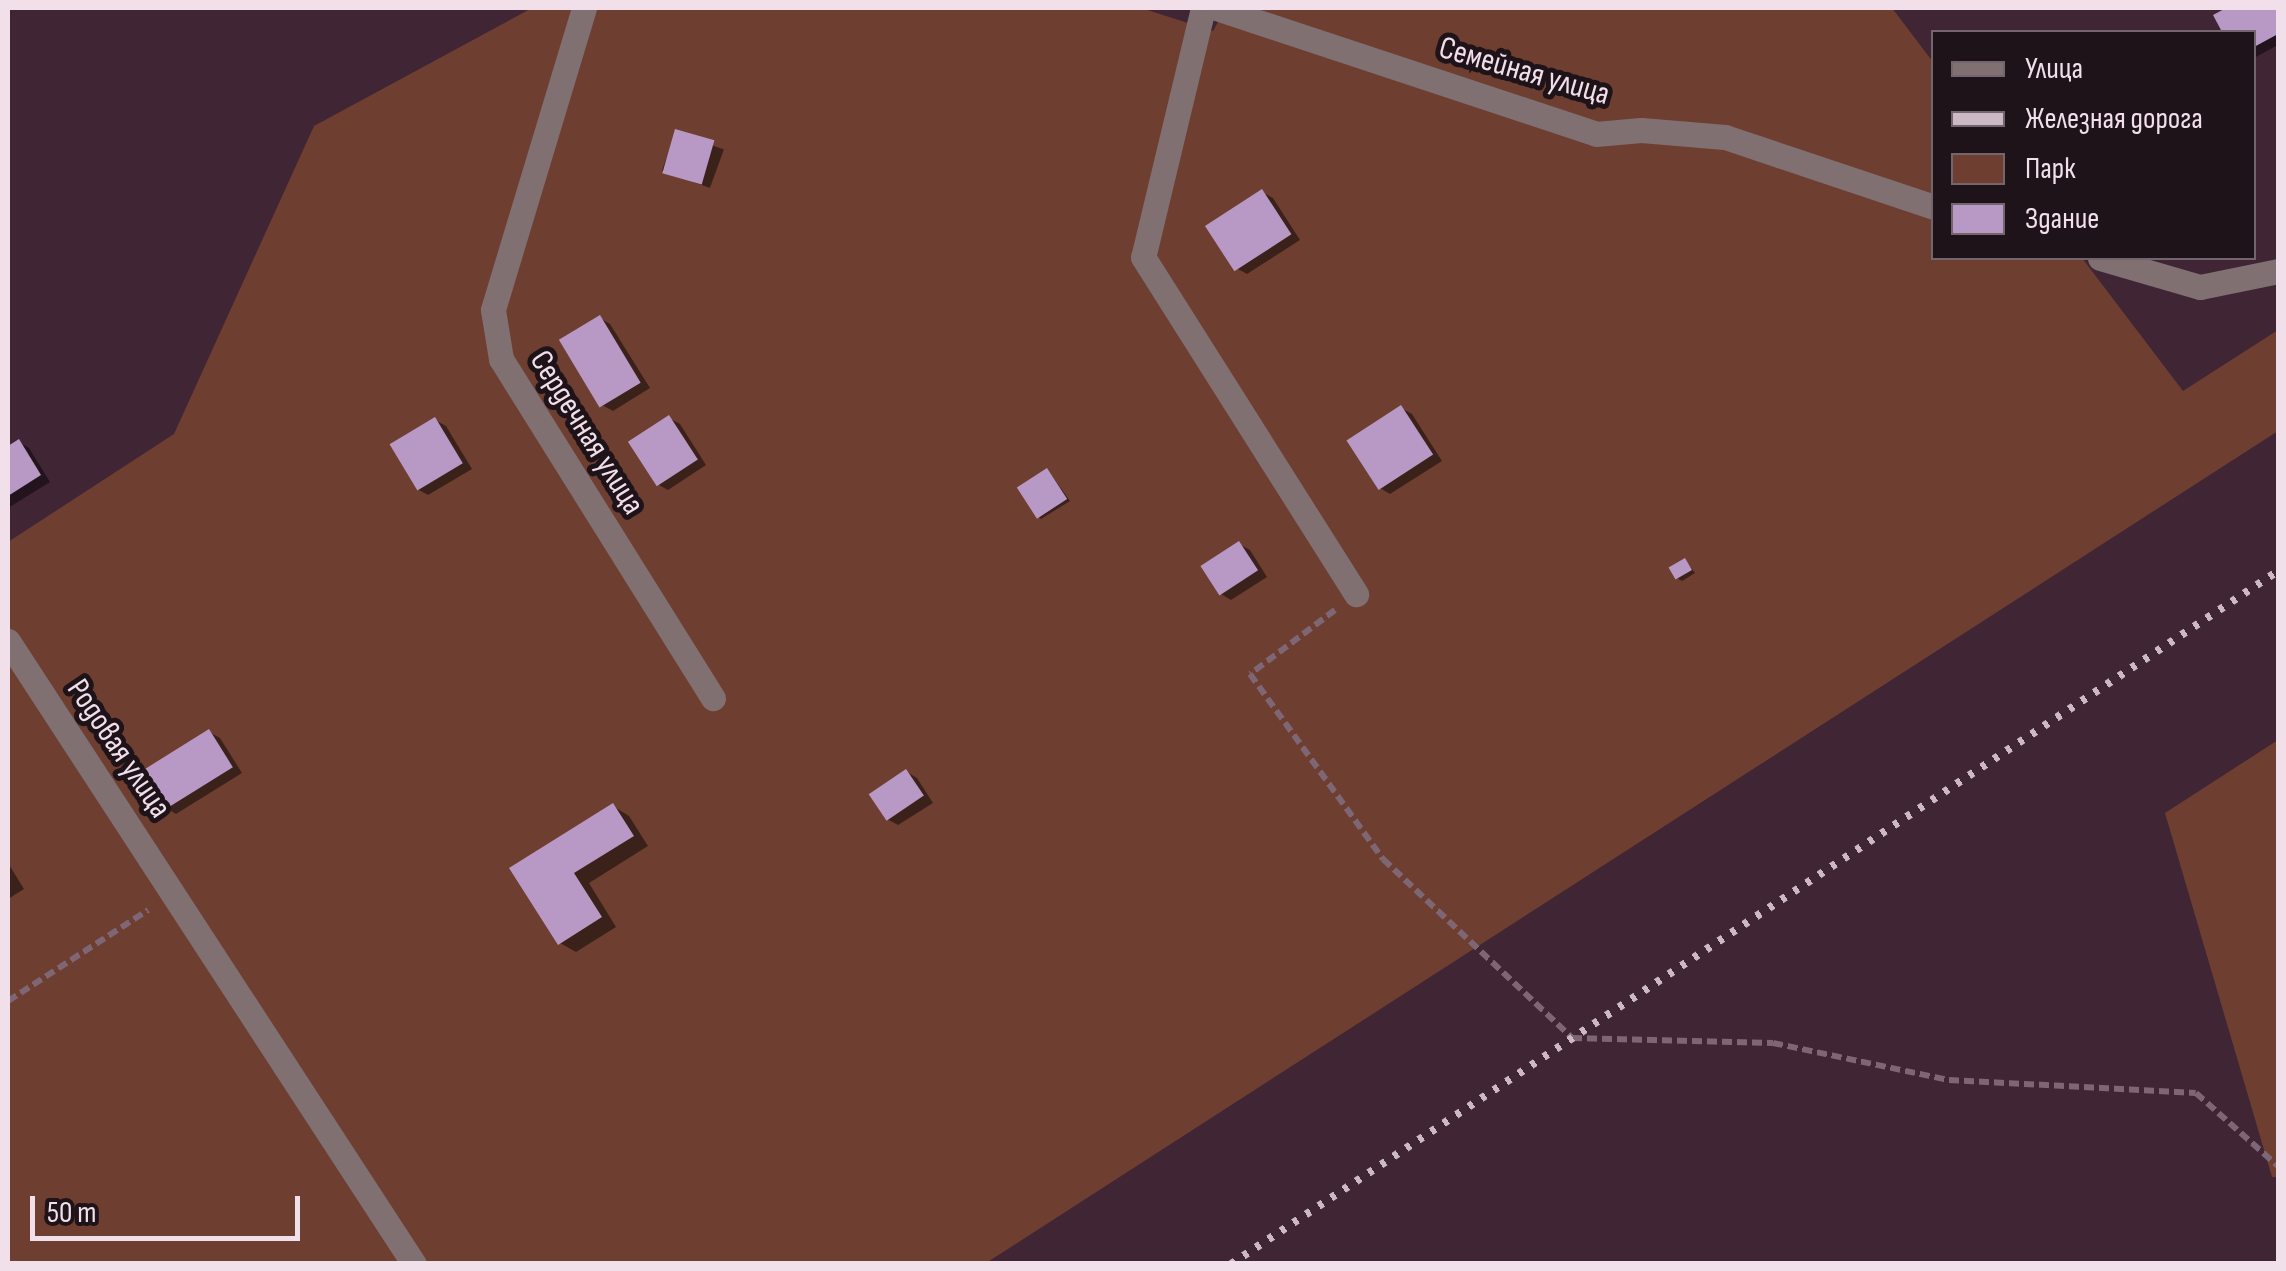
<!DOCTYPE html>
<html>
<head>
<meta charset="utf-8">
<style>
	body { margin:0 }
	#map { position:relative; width:2286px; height:1271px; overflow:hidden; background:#402535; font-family:"Sofia Sans Condensed",sans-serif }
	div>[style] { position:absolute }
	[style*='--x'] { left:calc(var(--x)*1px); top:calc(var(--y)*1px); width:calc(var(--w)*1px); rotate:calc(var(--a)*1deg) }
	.green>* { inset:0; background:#6e3f31 }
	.shadow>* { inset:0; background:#0007; transform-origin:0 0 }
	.building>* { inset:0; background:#b898c4; transform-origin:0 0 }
	.path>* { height:6px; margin-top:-3px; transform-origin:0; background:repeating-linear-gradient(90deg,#7e6674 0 10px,transparent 0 15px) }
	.minor>* { height:25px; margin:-12.5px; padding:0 12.5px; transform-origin:12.5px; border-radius:12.5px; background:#817072 }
	.rail>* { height:8px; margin-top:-4px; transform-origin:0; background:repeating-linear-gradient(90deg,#cdb9c5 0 5px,transparent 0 15px) }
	span { translate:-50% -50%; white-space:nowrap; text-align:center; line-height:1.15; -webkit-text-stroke:10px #1f131a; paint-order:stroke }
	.street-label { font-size:32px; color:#f1dfe9 }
	.frame { position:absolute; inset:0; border:10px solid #f1dfe9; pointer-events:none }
	.legend { position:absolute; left:1931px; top:30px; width:325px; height:230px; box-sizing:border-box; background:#1f131a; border:2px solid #73656d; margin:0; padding:12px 18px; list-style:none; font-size:30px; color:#f1dfe9 }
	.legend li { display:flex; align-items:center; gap:20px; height:50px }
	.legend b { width:50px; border:2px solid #73656d }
	.scale { position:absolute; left:30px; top:1196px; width:270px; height:45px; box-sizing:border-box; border:5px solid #f1dfe9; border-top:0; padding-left:12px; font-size:30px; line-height:35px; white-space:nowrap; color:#f1dfe9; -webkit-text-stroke:8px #1f131a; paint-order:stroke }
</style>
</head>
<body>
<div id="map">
	<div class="green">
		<div style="clip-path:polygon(532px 8px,1141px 8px,1213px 31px,1226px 8px,1892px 8px,1933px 62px,1934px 258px,2082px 258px,2183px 391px,2278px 330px,2278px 431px,986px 1263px,8px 1264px,8px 542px,174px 434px,314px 126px)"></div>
		<div style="clip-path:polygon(2278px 740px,2278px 1177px,2272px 1177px,2165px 813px)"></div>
	</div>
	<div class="shadow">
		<div style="clip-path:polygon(2231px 8px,2278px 8px,2278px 45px,2254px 58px,2254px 32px,2225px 32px,2216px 16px)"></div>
		<div style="left:676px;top:132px;width:51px;height:41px;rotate:20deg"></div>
		<div style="clip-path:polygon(1262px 192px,1273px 198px,1300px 240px,1247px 274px,1236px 268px)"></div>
		<div style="clip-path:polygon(600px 318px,610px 324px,650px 388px,613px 411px,602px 405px)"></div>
		<div style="clip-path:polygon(1401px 408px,1412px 414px,1442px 461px,1390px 494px,1380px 488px)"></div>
		<div style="clip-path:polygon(669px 418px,680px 424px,706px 465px,668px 490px,657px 484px)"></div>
		<div style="clip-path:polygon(435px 420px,446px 426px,472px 469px,428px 495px,417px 489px)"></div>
		<div style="clip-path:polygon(19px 442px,29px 448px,50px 482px,8px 508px,8px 449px)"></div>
		<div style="clip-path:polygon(1048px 470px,1070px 501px,1041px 519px,1037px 516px)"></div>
		<div style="clip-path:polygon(1239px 544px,1250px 550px,1267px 577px,1231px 600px,1221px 594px)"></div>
		<div style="clip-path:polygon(1685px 560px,1695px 573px,1682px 581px,1677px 578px)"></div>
		<div style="clip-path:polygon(209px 732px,220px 738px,242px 773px,176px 814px,166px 808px)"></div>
		<div style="clip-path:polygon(907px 772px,917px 778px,933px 803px,898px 825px,887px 819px)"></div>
		<div style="clip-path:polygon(613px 806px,629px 816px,648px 846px,589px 883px,616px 927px,576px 952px,560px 943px,513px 869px)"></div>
		<div style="clip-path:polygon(8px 863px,24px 889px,8px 899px)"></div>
	</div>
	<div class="building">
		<div style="clip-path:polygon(2226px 8px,2278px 8px,2278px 34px,2254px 47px,2254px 32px,2222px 32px,2213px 15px)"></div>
		<div style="left:675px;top:129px;width:41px;height:46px;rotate:16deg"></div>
		<div style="left:1262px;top:189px;width:54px;height:68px;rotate:57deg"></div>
		<div style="left:600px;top:315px;width:79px;height:48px;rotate:59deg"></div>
		<div style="left:1401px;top:405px;width:59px;height:65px;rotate:57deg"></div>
		<div style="left:669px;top:415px;width:53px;height:49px;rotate:57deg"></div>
		<div style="left:435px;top:417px;width:54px;height:53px;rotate:59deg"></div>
		<div style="clip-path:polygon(19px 439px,41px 475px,8px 496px,8px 446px)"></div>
		<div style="left:1047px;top:468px;width:37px;height:36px;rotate:57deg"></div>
		<div style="left:1239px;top:541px;width:35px;height:46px;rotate:57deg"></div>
		<div style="left:1685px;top:558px;width:14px;height:19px;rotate:60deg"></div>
		<div style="left:209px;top:729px;width:45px;height:81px;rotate:58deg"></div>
		<div style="left:906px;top:769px;width:32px;height:45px;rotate:56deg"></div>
		<div style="clip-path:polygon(613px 803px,634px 836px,574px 873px,602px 917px,558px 945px,509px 868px)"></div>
	</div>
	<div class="path">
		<div style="--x:1335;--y:610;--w:106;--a:143"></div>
		<div style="--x:1250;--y:674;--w:228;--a:54.3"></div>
		<div style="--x:1383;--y:859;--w:260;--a:43.4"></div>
		<div style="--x:1572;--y:1038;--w:201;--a:1.4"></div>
		<div style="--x:1773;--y:1043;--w:180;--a:11.9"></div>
		<div style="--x:1949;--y:1080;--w:247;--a:3"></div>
		<div style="--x:2196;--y:1093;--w:110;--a:41.7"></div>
		<div style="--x:8;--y:1001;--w:167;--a:-33"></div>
	</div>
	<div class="minor">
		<div style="--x:584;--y:8;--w:315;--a:106.8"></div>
		<div style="--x:493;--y:310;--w:50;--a:80.7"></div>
		<div style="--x:501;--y:359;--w:400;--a:58"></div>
		<div style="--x:1203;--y:8;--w:256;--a:103.5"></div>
		<div style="--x:1143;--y:257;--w:399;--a:57.7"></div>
		<div style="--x:1216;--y:8;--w:400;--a:18.3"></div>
		<div style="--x:1596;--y:134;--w:45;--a:-5.1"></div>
		<div style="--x:1641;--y:130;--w:84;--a:4.8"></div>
		<div style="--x:1725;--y:137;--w:220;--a:18.5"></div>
		<div style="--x:2100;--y:258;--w:104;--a:16.2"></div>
		<div style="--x:2200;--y:287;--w:80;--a:-11.6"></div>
		<div style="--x:8;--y:641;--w:744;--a:56.91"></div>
	</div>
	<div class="rail">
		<div style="--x:1231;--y:1264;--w:1256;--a:-33.5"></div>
	</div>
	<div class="street-label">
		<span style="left:1524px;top:72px;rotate:16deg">Семейная улица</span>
		<span style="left:586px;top:433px;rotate:58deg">Сердечная улица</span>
		<span style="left:118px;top:749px;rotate:56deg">Родовая улица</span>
	</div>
	<div class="frame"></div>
	<ul class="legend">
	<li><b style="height:12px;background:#817072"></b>Улица</li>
	<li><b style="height:12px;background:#cdb9c5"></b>Железная дорога</li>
	<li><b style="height:28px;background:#6e3f31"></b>Парк</li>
	<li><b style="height:28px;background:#b898c4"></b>Здание</li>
	</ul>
	<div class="scale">50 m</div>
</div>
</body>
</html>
